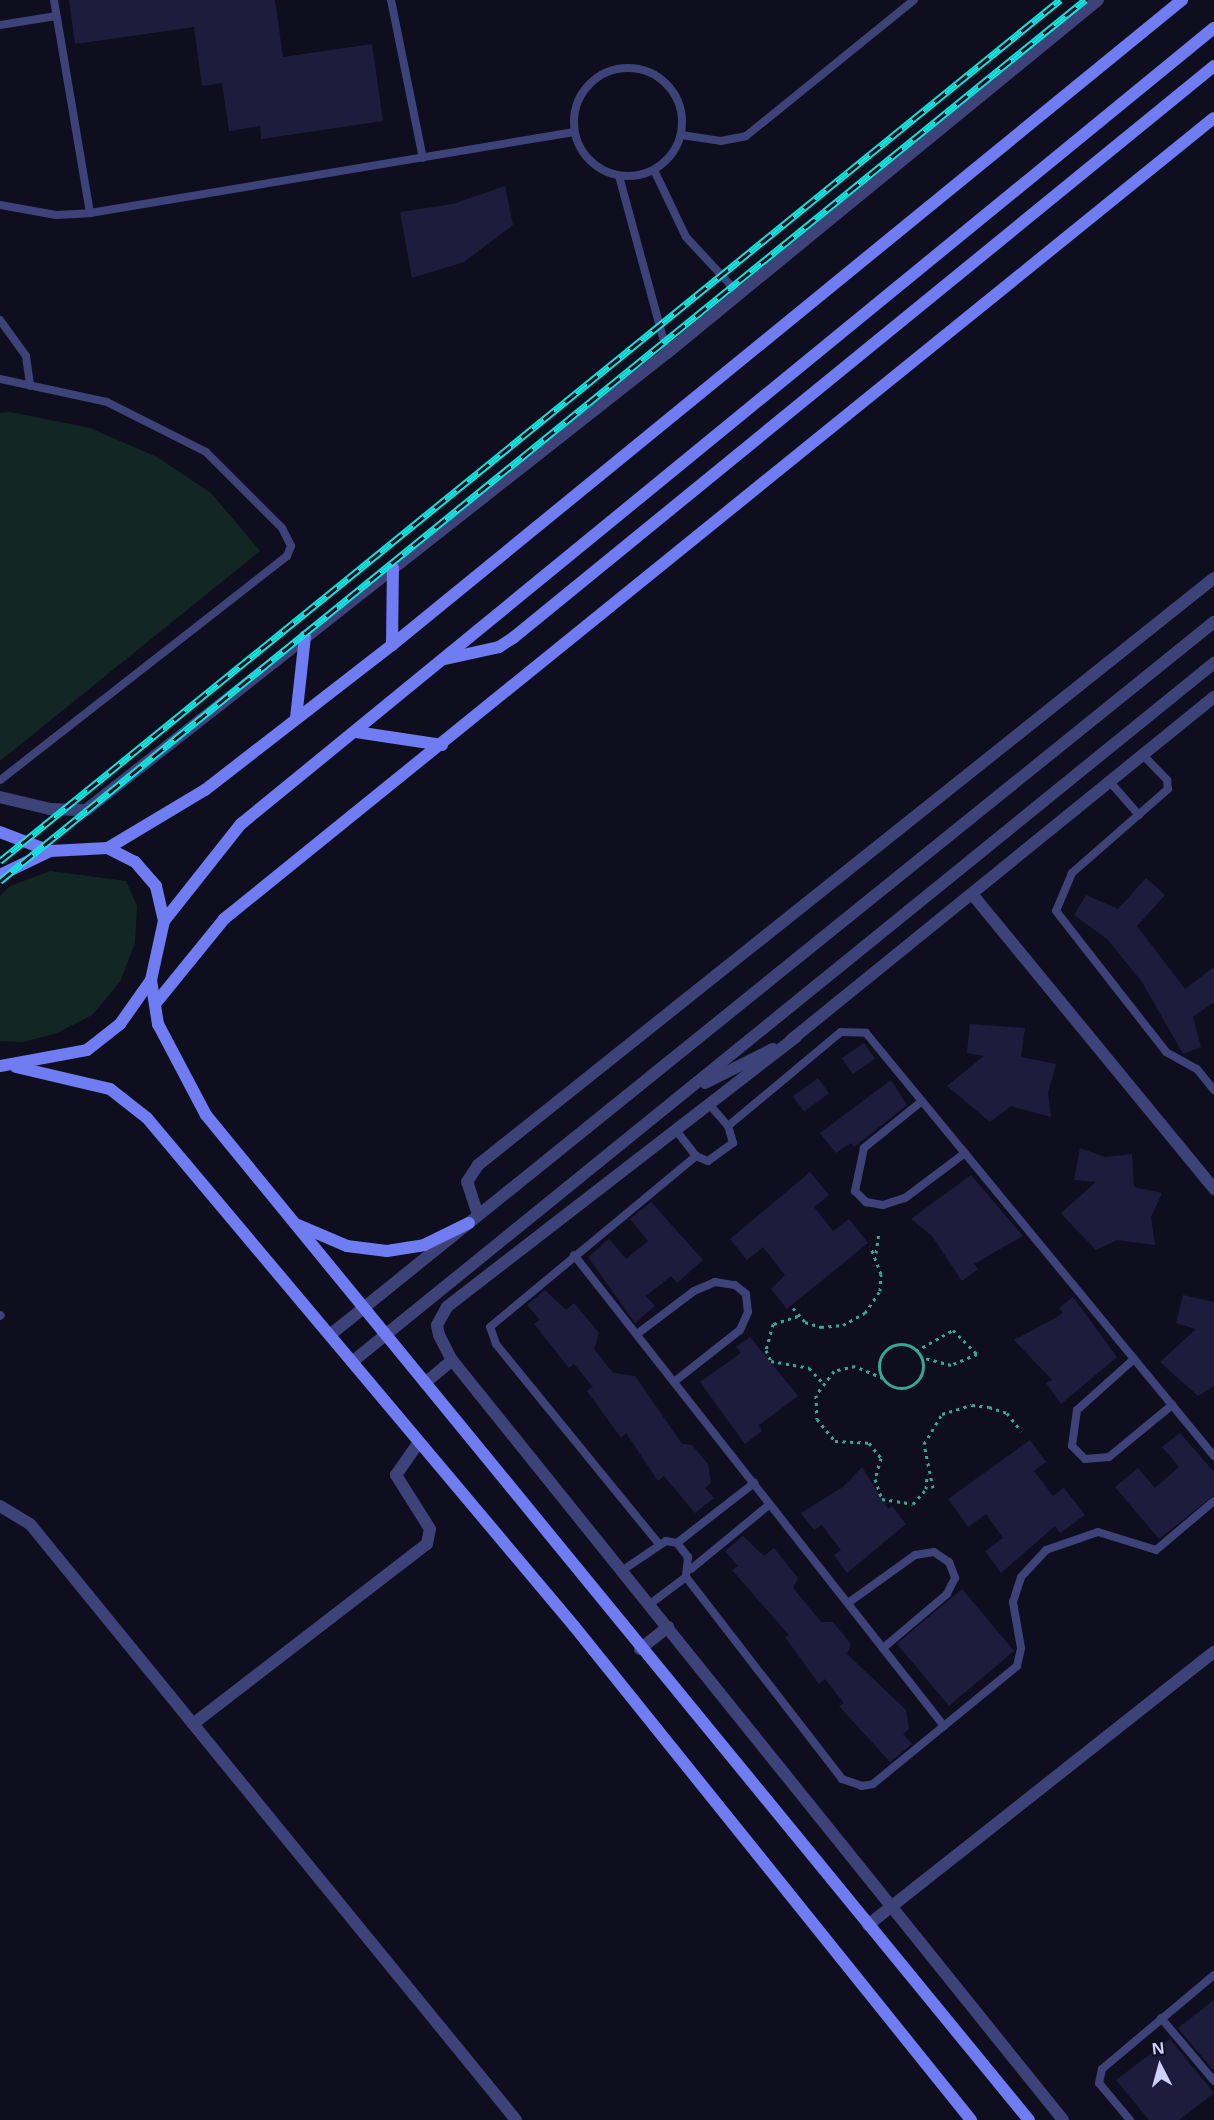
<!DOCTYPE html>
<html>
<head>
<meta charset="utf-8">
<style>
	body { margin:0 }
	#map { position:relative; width:1214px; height:2120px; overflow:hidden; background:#0f0e1e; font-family:"Open Sans",sans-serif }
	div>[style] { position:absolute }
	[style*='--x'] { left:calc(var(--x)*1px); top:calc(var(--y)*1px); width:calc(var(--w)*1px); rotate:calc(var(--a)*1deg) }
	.green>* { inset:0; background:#122724 }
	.building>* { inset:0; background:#1e1c3d; transform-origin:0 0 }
	.path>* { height:3px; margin-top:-1.5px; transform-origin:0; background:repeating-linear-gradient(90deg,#38a692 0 3px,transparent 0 7.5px) }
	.path>.ring { margin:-1.5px; padding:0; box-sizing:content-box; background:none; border:3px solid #38a692; border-radius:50% }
	.lane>* { height:8px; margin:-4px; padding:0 4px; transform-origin:4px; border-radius:4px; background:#3d4279 }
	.lane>.ring { margin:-4px; padding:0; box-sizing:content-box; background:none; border:8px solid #3d4279; border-radius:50% }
	.street>* { height:12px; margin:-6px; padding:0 6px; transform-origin:6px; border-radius:6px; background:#3d4279 }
	.secondary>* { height:12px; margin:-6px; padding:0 6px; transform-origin:6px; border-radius:6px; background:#6f7cf2 }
	.rail>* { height:7px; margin-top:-3.5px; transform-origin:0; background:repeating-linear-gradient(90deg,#0f0e1e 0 14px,#14e2dd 0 28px); box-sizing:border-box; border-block:2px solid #14e2dd }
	span { translate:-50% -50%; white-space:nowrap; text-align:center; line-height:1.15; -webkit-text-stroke:5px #0f0e1e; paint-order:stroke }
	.north { position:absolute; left:1130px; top:2036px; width:60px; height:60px; -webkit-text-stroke:4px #0f0e1e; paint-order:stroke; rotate:354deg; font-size:16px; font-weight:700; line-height:24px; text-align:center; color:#cfd0fb }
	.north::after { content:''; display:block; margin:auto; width:21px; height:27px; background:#cfd0fb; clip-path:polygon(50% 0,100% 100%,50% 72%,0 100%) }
</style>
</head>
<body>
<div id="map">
	<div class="green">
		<div style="clip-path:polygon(10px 412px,90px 428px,157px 457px,211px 493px,260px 551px,0 761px,0 413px)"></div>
		<div style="clip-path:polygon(50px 871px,126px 881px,137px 906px,135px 943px,120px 982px,92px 1015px,57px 1033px,23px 1042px,0 1041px,0 896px,10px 886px)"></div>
	</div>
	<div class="building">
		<div style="clip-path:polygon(69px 0,275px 0,283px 57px,372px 44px,383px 121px,261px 139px,260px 126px,229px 131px,222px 83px,202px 86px,194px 27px,75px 44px)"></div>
		<div style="clip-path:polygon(505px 186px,513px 225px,464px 262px,412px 278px,400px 212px,453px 204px)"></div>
		<div style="clip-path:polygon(1146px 878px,1165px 895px,1137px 926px,1185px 989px,1214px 967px,1214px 1002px,1193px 1017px,1201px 1047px,1183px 1054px,1142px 982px,1107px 939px,1074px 915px,1086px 895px,1118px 909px)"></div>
		<div style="clip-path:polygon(970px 1024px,1025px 1028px,1021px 1057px,1056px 1064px,1048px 1093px,1051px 1117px,1011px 1106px,990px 1122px,947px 1086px,984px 1056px,967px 1053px)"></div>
		<div style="left:864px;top:1043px;width:19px;height:27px;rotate:55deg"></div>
		<div style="left:818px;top:1078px;width:19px;height:31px;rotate:54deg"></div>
		<div style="clip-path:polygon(891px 1080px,907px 1105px,854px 1147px,851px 1143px,836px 1153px,820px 1133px)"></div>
		<div style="clip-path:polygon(1080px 1148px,1105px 1157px,1132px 1154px,1134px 1187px,1162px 1193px,1151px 1217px,1155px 1245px,1117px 1240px,1096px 1250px,1067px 1220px,1061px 1213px,1096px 1182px,1074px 1180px)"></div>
		<div style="clip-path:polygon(810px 1172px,829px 1195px,814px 1207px,833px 1231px,849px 1219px,868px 1243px,787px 1309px,771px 1289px,785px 1275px,763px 1247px,747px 1260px,730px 1239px)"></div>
		<div style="clip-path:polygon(971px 1175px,1023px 1236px,974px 1264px,978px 1269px,962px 1281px,932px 1236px,911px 1219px)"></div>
		<div style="clip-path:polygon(651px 1202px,703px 1260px,677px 1283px,671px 1276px,646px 1296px,655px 1306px,635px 1323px,588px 1257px,609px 1239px,626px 1259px,648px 1241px,630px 1219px)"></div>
		<div style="clip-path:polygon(545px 1290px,566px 1310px,574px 1303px,599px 1333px,594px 1349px,613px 1373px,635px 1376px,682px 1444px,692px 1445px,708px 1464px,711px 1483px,705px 1488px,714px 1498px,695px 1513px,664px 1476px,658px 1481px,626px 1433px,621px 1438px,587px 1391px,593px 1387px,574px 1364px,569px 1368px,534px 1324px,540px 1320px,527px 1305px)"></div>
		<div style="clip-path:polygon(1183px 1295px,1214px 1302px,1214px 1386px,1198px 1396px,1160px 1362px,1196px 1329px,1176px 1323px)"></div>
		<div style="clip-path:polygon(1073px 1297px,1117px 1357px,1061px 1404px,1046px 1383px,1052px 1380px,1014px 1340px,1057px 1317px,1063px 1313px,1059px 1308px)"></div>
		<div style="clip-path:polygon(750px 1337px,798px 1396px,759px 1425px,762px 1431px,745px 1444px,700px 1382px,741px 1353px,736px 1347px)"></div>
		<div style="clip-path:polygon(1180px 1433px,1214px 1472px,1214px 1495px,1159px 1539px,1115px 1487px,1138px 1468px,1155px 1488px,1179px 1467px,1162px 1447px)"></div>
		<div style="clip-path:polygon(1030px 1440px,1046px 1462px,1034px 1471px,1053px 1496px,1064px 1488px,1085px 1515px,1060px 1533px,1055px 1526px,1001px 1573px,985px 1551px,1003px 1538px,986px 1514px,968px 1527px,948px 1499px)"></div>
		<div style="clip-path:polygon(862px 1467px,888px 1509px,892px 1506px,906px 1524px,847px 1573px,834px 1555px,841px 1550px,822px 1525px,814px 1530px,801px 1513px,843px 1487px)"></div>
		<div style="clip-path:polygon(743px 1536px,764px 1556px,774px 1548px,798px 1578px,793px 1588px,821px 1622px,833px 1622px,851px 1644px,847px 1654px,906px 1710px,909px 1729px,903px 1734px,912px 1744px,890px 1762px,839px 1706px,844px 1703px,825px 1679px,819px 1684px,785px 1637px,789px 1635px,732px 1570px,738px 1566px,725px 1551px)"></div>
		<div style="left:962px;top:1589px;width:81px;height:85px;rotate:50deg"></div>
		<div style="clip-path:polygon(1214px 2000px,1214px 2071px,1178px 2028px)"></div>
		<div style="clip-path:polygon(1170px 2039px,1214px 2093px,1179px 2120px,1149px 2120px,1116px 2080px)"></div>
	</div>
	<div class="path">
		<div style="--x:876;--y:1253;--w:22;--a:-82"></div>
		<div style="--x:793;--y:1308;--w:18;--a:49"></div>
		<div style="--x:805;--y:1322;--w:17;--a:17"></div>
		<div style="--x:821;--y:1327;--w:22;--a:-5"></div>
		<div style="--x:843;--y:1325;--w:25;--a:-29"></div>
		<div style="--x:865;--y:1313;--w:27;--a:-56"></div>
		<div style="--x:880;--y:1291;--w:17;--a:-87"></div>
		<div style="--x:881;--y:1274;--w:30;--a:-111"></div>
		<div style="--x:798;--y:1316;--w:26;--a:162"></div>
		<div style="--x:773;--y:1324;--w:27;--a:105"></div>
		<div style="--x:766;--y:1350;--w:12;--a:66"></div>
		<div style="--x:771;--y:1361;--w:39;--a:10"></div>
		<div style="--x:809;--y:1368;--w:19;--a:47"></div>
		<div class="ring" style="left:879px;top:1344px;width:41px;height:41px"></div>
		<div style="--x:916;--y:1351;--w:43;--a:-29.6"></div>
		<div style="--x:953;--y:1330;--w:34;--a:45"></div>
		<div style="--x:977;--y:1354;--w:28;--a:157"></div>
		<div style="--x:951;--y:1365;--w:31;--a:-165"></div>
		<div style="--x:883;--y:1378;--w:30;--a:-157"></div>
		<div style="--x:855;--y:1366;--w:22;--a:167"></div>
		<div style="--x:834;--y:1371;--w:30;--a:127"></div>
		<div style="--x:816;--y:1395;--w:24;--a:88"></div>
		<div style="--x:817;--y:1419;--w:28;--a:51"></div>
		<div style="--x:835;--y:1441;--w:34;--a:3"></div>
		<div style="--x:869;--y:1443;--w:19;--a:51"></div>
		<div style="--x:881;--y:1458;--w:22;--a:106"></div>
		<div style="--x:875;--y:1479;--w:21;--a:71"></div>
		<div style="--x:882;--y:1499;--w:31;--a:9"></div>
		<div style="--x:913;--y:1504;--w:20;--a:-49"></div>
		<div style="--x:926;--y:1489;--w:15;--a:-86"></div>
		<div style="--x:933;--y:1488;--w:45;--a:-101.6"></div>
		<div style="--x:924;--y:1444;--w:35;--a:-59"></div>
		<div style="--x:942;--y:1414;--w:31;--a:-17"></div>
		<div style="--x:972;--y:1405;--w:17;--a:7"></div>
		<div style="--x:989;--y:1407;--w:19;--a:18"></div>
		<div style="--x:1007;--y:1413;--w:23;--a:52"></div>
	</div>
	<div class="lane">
		<div style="--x:54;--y:0;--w:216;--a:80.4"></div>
		<div style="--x:391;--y:0;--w:161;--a:78.6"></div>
		<div style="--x:0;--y:25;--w:57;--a:-9.1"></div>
		<div class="ring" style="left:574px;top:68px;width:100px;height:100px"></div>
		<div style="--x:681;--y:135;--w:40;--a:8.5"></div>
		<div style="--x:721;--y:141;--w:25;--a:-11"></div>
		<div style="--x:746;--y:136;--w:216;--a:-39"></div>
		<div style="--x:654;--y:170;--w:74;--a:64.5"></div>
		<div style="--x:686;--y:237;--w:78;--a:47.1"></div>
		<div style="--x:619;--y:176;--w:183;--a:74.8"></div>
		<div style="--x:0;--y:205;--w:57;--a:10.1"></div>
		<div style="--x:56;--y:215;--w:34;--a:-3"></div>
		<div style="--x:90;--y:213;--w:491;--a:-9.5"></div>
		<div style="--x:0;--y:320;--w:44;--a:54.2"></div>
		<div style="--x:26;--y:356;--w:30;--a:82"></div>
		<div style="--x:0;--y:379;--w:109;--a:12.1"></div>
		<div style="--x:107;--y:402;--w:111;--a:26.8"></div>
		<div style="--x:206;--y:452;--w:107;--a:45"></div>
		<div style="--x:282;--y:528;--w:20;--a:63"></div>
		<div style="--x:291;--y:546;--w:11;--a:112"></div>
		<div style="--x:287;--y:556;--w:364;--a:142"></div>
		<div style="--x:1143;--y:755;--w:35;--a:46"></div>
		<div style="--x:1167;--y:780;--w:9;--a:84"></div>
		<div style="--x:1168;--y:789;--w:128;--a:138.8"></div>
		<div style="--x:1072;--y:873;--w:41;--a:112.8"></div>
		<div style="--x:1056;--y:911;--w:179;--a:52"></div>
		<div style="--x:1166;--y:1052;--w:35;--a:29"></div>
		<div style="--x:1197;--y:1069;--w:27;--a:51"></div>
		<div style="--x:1110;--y:782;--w:44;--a:48.7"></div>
		<div style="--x:922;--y:1101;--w:75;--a:141"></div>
		<div style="--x:864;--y:1148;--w:44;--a:101.8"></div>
		<div style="--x:855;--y:1191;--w:16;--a:45"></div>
		<div style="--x:866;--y:1202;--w:17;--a:10"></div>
		<div style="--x:883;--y:1205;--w:23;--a:-18"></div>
		<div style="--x:905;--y:1198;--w:75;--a:-36.9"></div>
		<div style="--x:728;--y:1126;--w:147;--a:-39.8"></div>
		<div style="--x:841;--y:1032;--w:25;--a:2"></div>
		<div style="--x:866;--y:1033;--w:548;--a:50.56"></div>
		<div style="--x:696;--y:1156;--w:13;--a:23"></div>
		<div style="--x:708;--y:1161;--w:31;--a:-36"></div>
		<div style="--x:733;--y:1143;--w:18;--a:-106"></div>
		<div style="--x:728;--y:1126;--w:28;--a:-131"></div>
		<div style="--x:574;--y:1255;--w:599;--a:51.85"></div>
		<div style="--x:0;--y:1316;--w:1;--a:-45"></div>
		<div style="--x:637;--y:1334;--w:71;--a:-37"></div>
		<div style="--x:694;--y:1291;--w:23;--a:-23"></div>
		<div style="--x:715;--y:1282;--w:20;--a:9"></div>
		<div style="--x:735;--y:1285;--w:14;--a:39"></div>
		<div style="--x:746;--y:1294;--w:18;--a:84"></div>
		<div style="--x:748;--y:1312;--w:20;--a:114"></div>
		<div style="--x:740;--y:1330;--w:84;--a:141.8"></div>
		<div style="--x:1134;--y:1359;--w:76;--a:138.2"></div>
		<div style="--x:1077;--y:1410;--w:36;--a:98"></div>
		<div style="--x:1072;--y:1446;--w:18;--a:45"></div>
		<div style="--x:1085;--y:1459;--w:24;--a:-5"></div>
		<div style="--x:1109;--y:1457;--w:82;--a:-39.5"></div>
		<div style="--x:677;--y:1543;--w:98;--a:-37.9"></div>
		<div style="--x:659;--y:1544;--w:258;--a:-129.2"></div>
		<div style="--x:496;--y:1344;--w:18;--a:-109"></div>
		<div style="--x:490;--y:1327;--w:268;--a:-39.7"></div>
		<div style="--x:696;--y:1156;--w:31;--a:-128"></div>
		<div style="--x:691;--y:1569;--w:102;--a:-39.4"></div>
		<div style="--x:623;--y:1570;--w:52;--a:-34"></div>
		<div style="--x:666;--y:1541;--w:11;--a:10"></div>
		<div style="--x:677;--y:1543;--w:18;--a:52"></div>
		<div style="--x:688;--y:1557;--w:20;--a:96"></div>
		<div style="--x:686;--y:1577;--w:45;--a:143.1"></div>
		<div style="--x:686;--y:1577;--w:255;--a:52.3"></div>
		<div style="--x:842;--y:1779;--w:21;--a:19"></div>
		<div style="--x:862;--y:1786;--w:11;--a:-10"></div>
		<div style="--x:873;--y:1784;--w:186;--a:-39.3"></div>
		<div style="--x:1017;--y:1666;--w:18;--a:-77"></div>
		<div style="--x:1021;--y:1648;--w:47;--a:-99.9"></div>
		<div style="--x:1013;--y:1602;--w:26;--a:-72"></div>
		<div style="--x:1021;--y:1577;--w:37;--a:-47"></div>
		<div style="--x:1046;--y:1550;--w:55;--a:-19.1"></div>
		<div style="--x:1098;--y:1532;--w:61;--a:17.2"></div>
		<div style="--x:1156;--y:1550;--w:76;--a:-40.2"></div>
		<div style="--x:848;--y:1603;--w:82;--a:-35.6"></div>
		<div style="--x:915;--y:1555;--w:19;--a:-9"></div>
		<div style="--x:934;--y:1552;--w:18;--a:34"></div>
		<div style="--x:949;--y:1562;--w:17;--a:69"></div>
		<div style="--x:955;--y:1578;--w:18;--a:117"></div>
		<div style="--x:947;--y:1594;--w:84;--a:139.8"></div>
		<div style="--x:1161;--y:2018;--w:82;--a:49.9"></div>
		<div style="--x:1130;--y:2120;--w:48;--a:-130"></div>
		<div style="--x:1099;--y:2083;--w:14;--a:-78"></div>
		<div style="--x:1102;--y:2069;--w:146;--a:-40"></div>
	</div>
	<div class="street">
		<div style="--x:0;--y:797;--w:51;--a:13.5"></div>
		<div style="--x:50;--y:809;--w:36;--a:2"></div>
		<div style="--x:86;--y:810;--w:739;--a:-38.19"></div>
		<div style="--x:667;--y:353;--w:557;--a:-39.32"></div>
		<div style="--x:972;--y:894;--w:382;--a:50.6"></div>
		<div style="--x:796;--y:1037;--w:441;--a:142.3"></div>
		<div style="--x:447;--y:1307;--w:21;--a:119"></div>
		<div style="--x:437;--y:1325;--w:10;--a:79"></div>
		<div style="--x:439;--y:1335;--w:28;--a:63"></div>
		<div style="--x:452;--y:1360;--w:975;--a:51.2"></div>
		<div style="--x:791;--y:1040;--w:545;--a:-39.04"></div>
		<div style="--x:705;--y:1083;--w:76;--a:-26.6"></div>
		<div style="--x:478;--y:1215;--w:35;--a:-108"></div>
		<div style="--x:467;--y:1182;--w:20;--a:-57"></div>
		<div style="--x:478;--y:1165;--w:941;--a:-38.57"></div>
		<div style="--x:330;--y:1335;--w:1136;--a:-38.89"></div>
		<div style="--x:352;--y:1362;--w:1110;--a:-39.04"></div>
		<div style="--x:425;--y:1383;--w:35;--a:-40"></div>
		<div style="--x:0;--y:1506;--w:35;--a:31"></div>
		<div style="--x:30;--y:1524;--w:769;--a:50.8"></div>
		<div style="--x:640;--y:1649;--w:36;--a:-38"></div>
		<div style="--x:193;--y:1724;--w:295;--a:-37.6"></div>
		<div style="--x:427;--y:1544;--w:15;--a:-79"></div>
		<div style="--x:430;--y:1529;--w:64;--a:-122.2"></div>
		<div style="--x:396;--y:1475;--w:40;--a:-55.1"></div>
		<div style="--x:868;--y:1925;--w:441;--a:-38.3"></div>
	</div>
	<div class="secondary">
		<div style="--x:392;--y:645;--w:77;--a:-89.3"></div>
		<div style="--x:445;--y:659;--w:55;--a:-12.5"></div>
		<div style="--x:499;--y:647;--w:17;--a:-33"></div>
		<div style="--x:513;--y:638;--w:905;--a:-39.21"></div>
		<div style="--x:296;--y:718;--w:82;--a:-83.7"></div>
		<div style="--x:356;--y:732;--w:87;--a:8.6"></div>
		<div style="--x:0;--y:832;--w:53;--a:20.8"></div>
		<div style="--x:0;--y:875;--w:55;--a:-25.6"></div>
		<div style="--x:50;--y:851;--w:58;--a:-3"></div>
		<div style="--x:108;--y:848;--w:113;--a:-30.9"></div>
		<div style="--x:205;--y:790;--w:237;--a:-37.8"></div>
		<div style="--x:392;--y:645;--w:1020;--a:-39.23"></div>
		<div style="--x:164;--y:921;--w:124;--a:-51.6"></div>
		<div style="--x:241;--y:824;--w:1257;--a:-39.29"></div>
		<div style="--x:151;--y:980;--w:45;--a:81"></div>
		<div style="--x:158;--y:1024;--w:103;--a:62.2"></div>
		<div style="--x:206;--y:1115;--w:1299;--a:50.69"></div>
		<div style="--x:155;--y:1004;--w:109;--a:-50.9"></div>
		<div style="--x:224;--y:919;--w:1273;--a:-38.98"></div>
		<div style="--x:0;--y:1066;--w:88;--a:-10.4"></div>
		<div style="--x:87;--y:1050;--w:42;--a:-38.2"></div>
		<div style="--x:120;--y:1024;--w:54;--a:-54.8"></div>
		<div style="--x:151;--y:980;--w:60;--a:-77.6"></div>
		<div style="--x:164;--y:921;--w:36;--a:-103"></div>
		<div style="--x:156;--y:886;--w:32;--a:-131"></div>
		<div style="--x:135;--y:862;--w:30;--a:-153"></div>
		<div style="--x:16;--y:1067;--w:97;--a:13.2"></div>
		<div style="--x:110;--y:1089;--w:47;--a:38.1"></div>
		<div style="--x:147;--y:1118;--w:664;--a:49.95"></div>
		<div style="--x:574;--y:1626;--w:634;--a:51.21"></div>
		<div style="--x:298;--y:1225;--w:53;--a:23.2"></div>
		<div style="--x:347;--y:1246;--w:40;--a:7.1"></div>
		<div style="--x:387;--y:1251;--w:37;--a:-9"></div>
		<div style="--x:424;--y:1245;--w:50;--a:-26.1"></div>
	</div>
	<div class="rail">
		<div style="--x:0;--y:861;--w:1366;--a:-39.09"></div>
		<div style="--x:0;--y:881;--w:1398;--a:-39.08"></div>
	</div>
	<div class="north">N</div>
</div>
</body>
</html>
